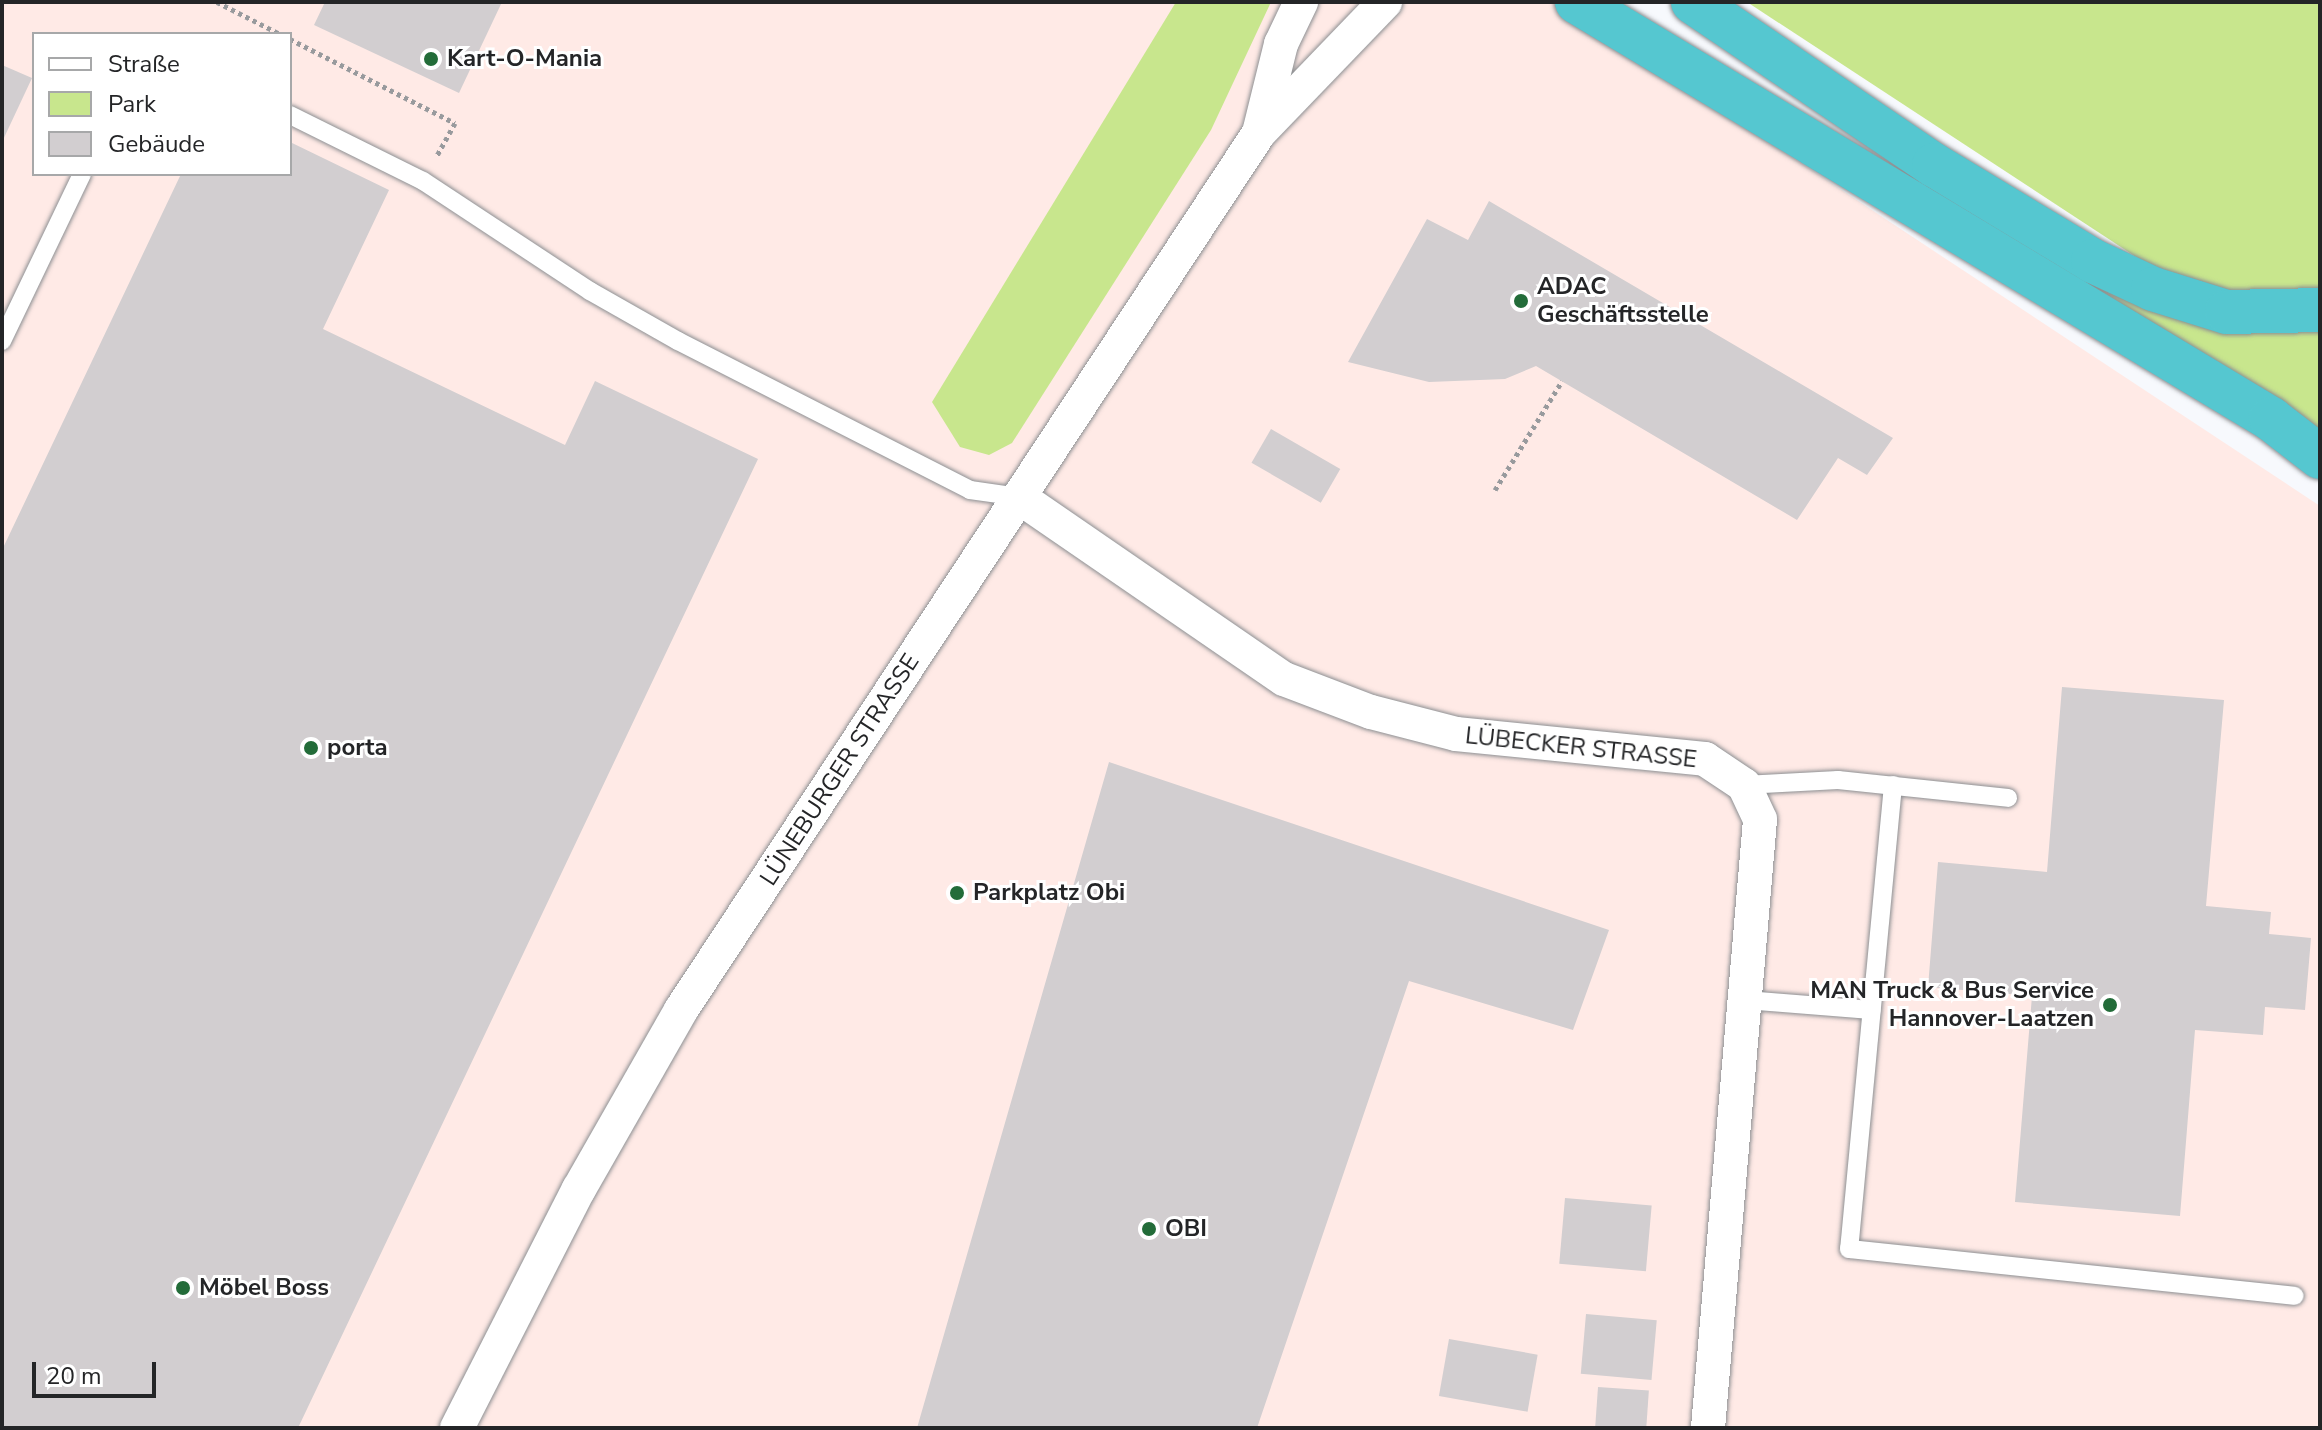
<!DOCTYPE html>
<html>
<head>
<meta charset="utf-8">
<style>
	body { margin:0 }
	#map { position:relative; width:2322px; height:1430px; overflow:hidden; background:#f7f9fd; font-family:"Nunito Sans",sans-serif }
	div>[style] { position:absolute }
	[style*='--x'] { left:calc(var(--x)*1px); top:calc(var(--y)*1px); width:calc(var(--w)*1px); rotate:calc(var(--a)*1deg) }
	.commercial>* { inset:0; background:#ffeae6 }
	.green>* { inset:0; background:#c8e68d }
	.building>* { inset:0; background:#d2ced0; transform-origin:0 0 }
	.path>* { height:5px; margin-top:-2.5px; transform-origin:0; background:repeating-linear-gradient(90deg,#989a9d 0 4px,transparent 0 8px) }
	.roads { filter:drop-shadow(0 0 2px #8d8f92) drop-shadow(0 0 2px #8d8f92) }
	.lane>* { height:18px; margin:-9px; padding:0 9px; transform-origin:9px; border-radius:9px; background:#fff }
	.street>* { height:34px; margin:-17px; padding:0 17px; transform-origin:17px; border-radius:17px; background:#fff }
	.highway>* { height:44px; margin:-22px; padding:0 22px; transform-origin:22px; border-radius:22px; background:#55c7d0 }
	.dots>* { width:22px; height:22px; translate:-50% -50%; box-sizing:border-box; border:4px solid #fff; border-radius:50% }
	span { translate:-50% -50%; white-space:nowrap; text-align:center; line-height:1.15; -webkit-text-stroke:6px #fff; paint-order:stroke }
	.poi-label { font-size:24px; color:#242527; font-weight:700 }
	.left { translate:0 -50%; text-align:left }
	.right { translate:-100% -50%; text-align:right }
	.street-label { font-size:24px; color:#242527 }
	.frame { position:absolute; inset:0; border:4px solid #242527; pointer-events:none }
	.legend { position:absolute; left:32px; top:32px; width:260px; height:144px; box-sizing:border-box; background:#fff; border:2px solid #a7a8a9; margin:0; padding:10px 14px; list-style:none; font-size:24px; color:#242527 }
	.legend li { display:flex; align-items:center; gap:16px; height:40px }
	.legend b { width:40px; border:2px solid #a7a8a9 }
	.scale { position:absolute; left:32px; top:1362px; width:124px; height:36px; box-sizing:border-box; border:4px solid #242527; border-top:0; padding-left:10px; font-size:24px; line-height:28px; white-space:nowrap; color:#242527; -webkit-text-stroke:6px #fff; paint-order:stroke }
</style>
</head>
<body>
<div id="map">
	<div class="commercial">
		<div style="clip-path:polygon(evenodd,2px 2px,1557px 2px,2320px 506px,2320px 1428px,2px 1428px,2px 2px,34px 34px,290px 34px,290px 174px,34px 174px,34px 34px)"></div>
	</div>
	<div class="green">
		<div style="clip-path:polygon(1176px 2px,1271px 2px,1211px 130px,1012px 443px,989px 455px,960px 447px,932px 402px)"></div>
		<div style="clip-path:polygon(1747px 2px,2320px 2px,2320px 293px,2231px 293px,2159px 272px)"></div>
		<div style="clip-path:polygon(2074px 278px,2146px 306px,2320px 327px,2320px 440px)"></div>
	</div>
	<div class="building">
		<div style="clip-path:polygon(325px 2px,502px 2px,459px 93px,314px 25px)"></div>
		<div style="clip-path:polygon(2px 65px,32px 78px,2px 142px)"></div>
		<div style="clip-path:polygon(290px 142px,389px 190px,323px 329px,565px 445px,595px 381px,758px 459px,298px 1428px,2px 1428px,2px 550px,181px 174px,290px 174px)"></div>
		<div style="clip-path:polygon(1489px 201px,1893px 438px,1867px 475px,1838px 458px,1797px 520px,1536px 366px,1505px 379px,1429px 382px,1348px 362px,1427px 219px,1468px 240px)"></div>
		<div style="left:1271px;top:429px;width:80px;height:39px;rotate:30deg"></div>
		<div style="clip-path:polygon(2062px 687px,2224px 700px,2206px 906px,2271px 912px,2269px 934px,2311px 938px,2305px 1010px,2265px 1007px,2263px 1035px,2195px 1030px,2180px 1216px,2015px 1202px,2032px 996px,1928px 987px,1938px 862px,2047px 872px)"></div>
		<div style="clip-path:polygon(1109px 762px,1609px 930px,1573px 1030px,1409px 981px,1257px 1428px,917px 1428px)"></div>
		<div style="left:1565px;top:1198px;width:87px;height:66px;rotate:5deg"></div>
		<div style="left:1586px;top:1314px;width:71px;height:60px;rotate:5deg"></div>
		<div style="left:1449px;top:1339px;width:90px;height:58px;rotate:10deg"></div>
		<div style="left:1598px;top:1387px;width:51px;height:41px;rotate:4deg"></div>
	</div>
	<div class="path">
		<div style="--x:217;--y:2;--w:71;--a:26.9"></div>
		<div style="--x:290;--y:39;--w:185;--a:27"></div>
		<div style="--x:455;--y:123;--w:39;--a:119"></div>
		<div style="--x:1495;--y:490;--w:128;--a:-58.4"></div>
	</div>
	<div class="roads">
		<div class="lane">
			<div style="--x:290;--y:115;--w:148;--a:26.4"></div>
			<div style="--x:423;--y:181;--w:200;--a:33.4"></div>
			<div style="--x:590;--y:291;--w:101;--a:29.6"></div>
			<div style="--x:678;--y:341;--w:328;--a:27"></div>
			<div style="--x:970;--y:490;--w:49;--a:8.1"></div>
			<div style="--x:2;--y:341;--w:185;--a:-64.4"></div>
			<div style="--x:1744;--y:785;--w:94;--a:-3"></div>
			<div style="--x:1838;--y:780;--w:171;--a:6"></div>
			<div style="--x:1893;--y:785;--w:466;--a:95.4"></div>
			<div style="--x:1849;--y:1249;--w:448;--a:6"></div>
			<div style="--x:1745;--y:1000;--w:127;--a:4.5"></div>
		</div>
		<div class="street">
			<div style="--x:1259;--y:133;--w:92;--a:-76.1"></div>
			<div style="--x:1281;--y:44;--w:47;--a:-64.5"></div>
			<div style="--x:1019;--y:497;--w:321;--a:34.5"></div>
			<div style="--x:1284;--y:679;--w:93;--a:20.8"></div>
			<div style="--x:1371;--y:712;--w:88;--a:14.5"></div>
			<div style="--x:1456;--y:734;--w:250;--a:5.7"></div>
			<div style="--x:1705;--y:759;--w:47;--a:33.7"></div>
			<div style="--x:1744;--y:785;--w:38;--a:65"></div>
			<div style="--x:1760;--y:820;--w:610;--a:94.89"></div>
			<div style="--x:457;--y:1428;--w:268;--a:-63"></div>
			<div style="--x:579;--y:1189;--w:206;--a:-60.3"></div>
			<div style="--x:681;--y:1010;--w:1050;--a:-56.61"></div>
			<div style="--x:1259;--y:133;--w:182;--a:-46.1"></div>
		</div>
		<div class="highway">
			<div style="--x:1577;--y:2;--w:810;--a:31"></div>
			<div style="--x:2271;--y:419;--w:62;--a:37.8"></div>
			<div style="--x:1693;--y:2;--w:291;--a:34.1"></div>
			<div style="--x:1934;--y:165;--w:186;--a:31.1"></div>
			<div style="--x:2093;--y:261;--w:66;--a:25"></div>
			<div style="--x:2153;--y:289;--w:77;--a:17.3"></div>
			<div style="--x:2227;--y:312;--w:93;--a:-1.2"></div>
		</div>
	</div>
	<div class="dots">
		<div style="left:431px;top:59px;background:#236c39"></div>
		<div style="left:1521px;top:301px;background:#236c39"></div>
		<div style="left:311px;top:748px;background:#236c39"></div>
		<div style="left:957px;top:893px;background:#236c39"></div>
		<div style="left:2110px;top:1005px;background:#236c39"></div>
		<div style="left:1149px;top:1229px;background:#236c39"></div>
		<div style="left:183px;top:1288px;background:#236c39"></div>
	</div>
	<div class="poi-label">
		<span class="left" style="left:447px;top:59px">Kart-O-Mania</span>
		<span class="left" style="left:1537px;top:301px">ADAC<br>Geschäftsstelle</span>
		<span class="left" style="left:327px;top:748px">porta</span>
		<span class="left" style="left:973px;top:893px">Parkplatz Obi</span>
		<span class="right" style="left:2094px;top:1005px">MAN Truck &amp; Bus Service<br>Hannover-Laatzen</span>
		<span class="left" style="left:1165px;top:1229px">OBI</span>
		<span class="left" style="left:199px;top:1288px">Möbel Boss</span>
	</div>
	<div class="street-label">
		<span style="left:1581px;top:748px;rotate:6deg">LÜBECKER STRASSE</span>
		<span style="left:840px;top:770px;rotate:-57deg">LÜNEBURGER STRASSE</span>
	</div>
	<div class="frame"></div>
	<ul class="legend">
	<li><b style="height:10px;background:#fff"></b>Straße</li>
	<li><b style="height:22px;background:#c8e68d"></b>Park</li>
	<li><b style="height:22px;background:#d2ced0"></b>Gebäude</li>
	</ul>
	<div class="scale">20 m</div>
</div>
</body>
</html>
